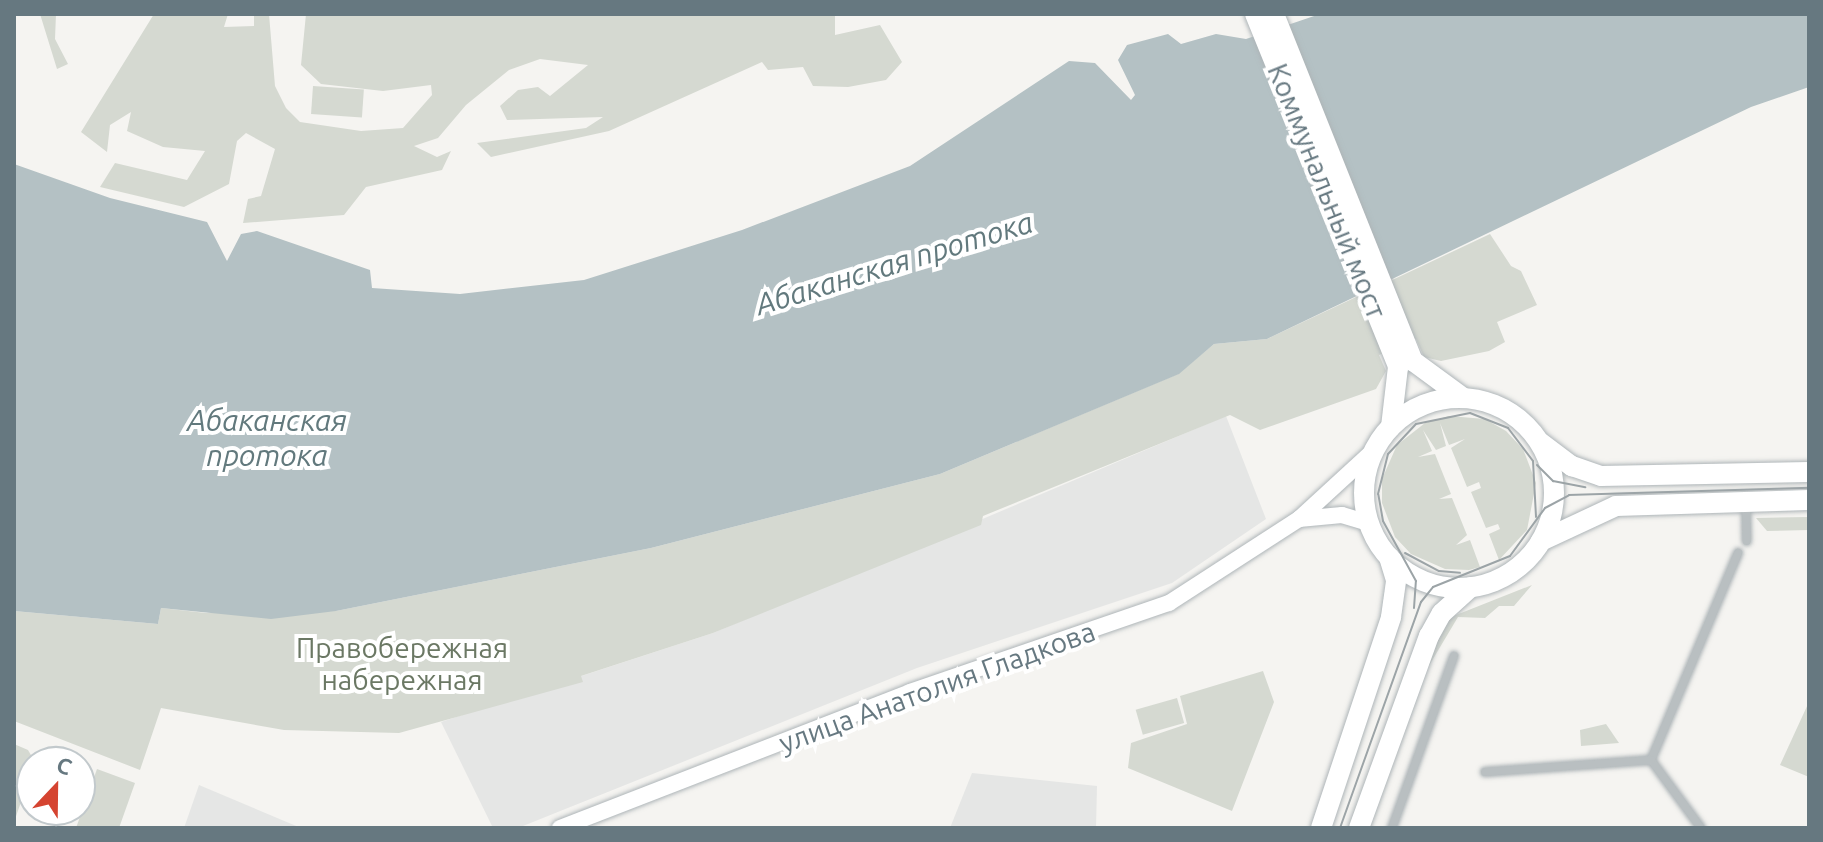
<!DOCTYPE html>
<html>
<head>
<meta charset="utf-8">
<style>
	body { margin:0 }
	#map { position:relative; width:1823px; height:842px; overflow:hidden; background:#f5f4f1; font-family:Ubuntu,sans-serif }
	div>[style] { position:absolute }
	[style*='--x'] { left:calc(var(--x)*1px); top:calc(var(--y)*1px); width:calc(var(--w)*1px); rotate:calc(var(--a)*1deg) }
	.built>* { inset:0; background:#e5e6e5 }
	.green>* { inset:0; background:#d5d9d1; transform-origin:0 0 }
	.water>* { inset:0; background:#b4c1c4 }
	.roads { filter:drop-shadow(0 0 2px #aeb5b8) drop-shadow(0 0 2px #aeb5b8) }
	.minor>* { height:8px; margin:-4px; padding:0 4px; transform-origin:4px; border-radius:4px; background:#b9bfc1 }
	.secondary>* { height:16px; margin:-8px; padding:0 8px; transform-origin:8px; border-radius:8px; background:#fff }
	.trunk>* { height:20px; margin:-10px; padding:0 10px; transform-origin:10px; border-radius:10px; background:#fff }
	.trunk>.ring { margin:-10px; padding:0; box-sizing:content-box; background:none; border:20px solid #fff; border-radius:50% }
	.tram>* { height:2px; margin:-1px; padding:0 1px; transform-origin:1px; border-radius:1px; background:#9ca4a7 }
	span { translate:-50% -50%; white-space:nowrap; text-align:center; line-height:1.15; -webkit-text-stroke:8px #fff; paint-order:stroke }
	.street-label { font-size:28px; color:#667880 }
	.park-label { font-size:28px; color:#6b7864 }
	.water-label { font-size:30px; color:#62797d; font-style:italic }
	.frame { position:absolute; inset:0; border:16px solid #667880; pointer-events:none }
	.north { position:absolute; left:16px; top:746px; width:80px; height:80px; box-sizing:border-box; background:#fff; border:2px solid #c2c9cc; border-radius:50%; rotate:22deg; font-size:22px; font-weight:700; line-height:32px; text-align:center; color:#667880 }
	.north::after { content:''; display:block; margin:auto; width:28px; height:36px; background:#d54431; clip-path:polygon(50% 0,100% 100%,50% 72%,0 100%) }
</style>
</head>
<body>
<div id="map">
	<div class="built">
		<div style="clip-path:polygon(1226px 416px,1266px 519px,1172px 583px,917px 668px,518px 828px,493px 828px,441px 722px,713px 633px)"></div>
		<div style="clip-path:polygon(972px 773px,1097px 786px,1096px 828px,950px 828px)"></div>
		<div style="clip-path:polygon(199px 785px,301px 828px,184px 828px)"></div>
	</div>
	<div class="green">
		<div style="clip-path:polygon(40px 14px,56px 14px,55px 39px,68px 64px,57px 69px)"></div>
		<div style="clip-path:polygon(154px 14px,228px 14px,224px 27px,254px 26px,254px 14px,269px 14px,275px 86px,286px 108px,300px 122px,361px 131px,403px 128px,432px 95px,431px 85px,383px 91px,321px 84px,301px 65px,306px 14px,835px 14px,835px 35px,880px 25px,902px 62px,886px 80px,848px 87px,813px 86px,803px 67px,768px 70px,762px 62px,609px 131px,491px 157px,477px 143px,586px 128px,603px 117px,507px 120px,500px 106px,518px 90px,538px 87px,550px 96px,588px 65px,540px 59px,509px 70px,466px 105px,438px 138px,414px 146px,437px 157px,451px 151px,442px 170px,366px 187px,344px 215px,243px 223px,248px 199px,261px 196px,275px 149px,246px 133px,237px 141px,229px 184px,184px 207px,100px 187px,115px 163px,187px 180px,205px 151px,163px 147px,127px 131px,131px 112px,110px 125px,107px 152px,81px 132px)"></div>
		<div style="left:313px;top:86px;width:51px;height:28px;rotate:4deg"></div>
		<div style="clip-path:polygon(1490px 234px,1511px 266px,1521px 271px,1537px 305px,1497px 322px,1505px 342px,1489px 351px,1441px 361px,1424px 357px,1416px 339px,1379px 355px,1386px 371px,1376px 389px,1260px 430px,1230px 415px,983px 516px,981px 525px,713px 633px,581px 676px,583px 682px,399px 733px,284px 730px,161px 708px,140px 770px,14px 721px,14px 611px,158px 624px,161px 608px,206px 613px,336px 611px,651px 548px,940px 474px,1178px 374px,1214px 344px,1267px 339px)"></div>
		<div style="clip-path:polygon(1449px 416px,1485px 419px,1506px 431px,1523px 449px,1536px 483px,1527px 530px,1499px 560px,1489px 534px,1500px 529px,1498px 524px,1486px 528px,1471px 492px,1481px 488px,1479px 482px,1467px 487px,1451px 448px,1465px 439px,1449px 445px,1440px 423px,1446px 446px,1436px 450px,1423px 430px,1432px 451px,1418px 457px,1435px 454px,1451px 494px,1439px 499px,1452px 498px,1467px 535px,1456px 545px,1470px 540px,1480px 567px,1469px 570px,1445px 569px,1411px 554px,1395px 537px,1382px 503px,1382px 479px,1397px 445px,1425px 423px)"></div>
		<div style="clip-path:polygon(1809px 517px,1809px 530px,1767px 531px,1756px 518px)"></div>
		<div style="clip-path:polygon(1532px 585px,1514px 606px,1499px 606px,1485px 618px,1458px 617px,1424px 674px,1446px 619px)"></div>
		<div style="clip-path:polygon(1263px 671px,1274px 702px,1232px 811px,1128px 768px,1131px 743px,1187px 724px,1180px 696px)"></div>
		<div style="left:1177px;top:698px;width:26px;height:43px;rotate:74deg"></div>
		<div style="clip-path:polygon(1808px 704px,1809px 704px,1809px 777px,1780px 765px)"></div>
		<div style="clip-path:polygon(1606px 724px,1619px 743px,1581px 746px,1580px 730px)"></div>
		<div style="clip-path:polygon(14px 744px,28px 750px,35px 762px,14px 822px)"></div>
		<div style="clip-path:polygon(97px 769px,135px 783px,119px 828px,76px 828px)"></div>
	</div>
	<div class="water">
		<div style="clip-path:polygon(1320px 14px,1809px 14px,1809px 87px,1751px 107px,1267px 339px,1214px 344px,1179px 374px,940px 474px,651px 548px,336px 611px,271px 619px,161px 608px,158px 624px,14px 611px,14px 164px,110px 198px,207px 222px,227px 261px,241px 234px,257px 231px,370px 270px,372px 288px,460px 294px,584px 280px,742px 230px,910px 166px,1069px 61px,1095px 63px,1131px 100px,1135px 95px,1118px 60px,1127px 45px,1168px 34px,1181px 44px,1216px 34px,1246px 39px)"></div>
	</div>
	<div class="roads">
		<div class="minor">
			<div style="--x:1746;--y:502;--w:39;--a:89"></div>
			<div style="--x:1651;--y:760;--w:225;--a:-67.2"></div>
			<div style="--x:1651;--y:760;--w:84;--a:53.7"></div>
			<div style="--x:1485;--y:772;--w:166;--a:-4.1"></div>
			<div style="--x:1392;--y:828;--w:183;--a:-70.2"></div>
		</div>
		<div class="secondary">
			<div style="--x:1299;--y:519;--w:43;--a:-5.3"></div>
			<div style="--x:1342;--y:515;--w:28;--a:17"></div>
			<div style="--x:560;--y:828;--w:375;--a:-21.2"></div>
			<div style="--x:910;--y:692;--w:274;--a:-19"></div>
			<div style="--x:1169;--y:603;--w:155;--a:-32.9"></div>
			<div style="--x:1299;--y:519;--w:102;--a:-42.6"></div>
		</div>
		<div class="trunk">
			<div style="--x:1255;--y:14;--w:381;--a:67.9"></div>
			<div style="--x:1398;--y:367;--w:60;--a:96.7"></div>
			<div style="--x:1274;--y:14;--w:374;--a:68.2"></div>
			<div style="--x:1413;--y:361;--w:61;--a:36.3"></div>
			<div class="ring" style="left:1364px;top:398px;width:170px;height:170px"></div>
			<div style="--x:1541;--y:443;--w:39;--a:37"></div>
			<div style="--x:1572;--y:466;--w:31;--a:19"></div>
			<div style="--x:1601;--y:476;--w:208;--a:-1.1"></div>
			<div style="--x:1541;--y:541;--w:83;--a:-25"></div>
			<div style="--x:1616;--y:506;--w:193;--a:-1.8"></div>
			<div style="--x:1321;--y:828;--w:222;--a:-71.6"></div>
			<div style="--x:1391;--y:617;--w:37;--a:-82"></div>
			<div style="--x:1396;--y:580;--w:24;--a:-107"></div>
			<div style="--x:1359;--y:828;--w:204;--a:-70"></div>
			<div style="--x:1429;--y:636;--w:26;--a:-61"></div>
			<div style="--x:1442;--y:613;--w:39;--a:-42"></div>
		</div>
	</div>
	<div class="tram">
		<div style="--x:1537;--y:465;--w:23;--a:45"></div>
		<div style="--x:1553;--y:481;--w:33;--a:11"></div>
		<div style="--x:1405;--y:553;--w:38;--a:28"></div>
		<div style="--x:1439;--y:571;--w:21;--a:5"></div>
		<div style="--x:1414;--y:608;--w:27;--a:-86"></div>
		<div style="--x:1416;--y:581;--w:68;--a:-118.8"></div>
		<div style="--x:1383;--y:521;--w:27;--a:-100"></div>
		<div style="--x:1378;--y:494;--w:41;--a:-76"></div>
		<div style="--x:1388;--y:454;--w:41;--a:-47"></div>
		<div style="--x:1416;--y:424;--w:55;--a:-11.5"></div>
		<div style="--x:1470;--y:413;--w:41;--a:21.5"></div>
		<div style="--x:1508;--y:428;--w:41;--a:52.9"></div>
		<div style="--x:1533;--y:461;--w:56;--a:86.9"></div>
		<div style="--x:1340;--y:828;--w:240;--a:-70.3"></div>
		<div style="--x:1421;--y:602;--w:19;--a:-51"></div>
		<div style="--x:1433;--y:587;--w:83;--a:-21.9"></div>
		<div style="--x:1510;--y:556;--w:59;--a:-53.9"></div>
		<div style="--x:1545;--y:508;--w:27;--a:-28"></div>
		<div style="--x:1569;--y:495;--w:240;--a:-1.7"></div>
	</div>
	<div class="street-label">
		<span style="left:1327px;top:191px;rotate:68deg">Коммунальный мост</span>
		<span style="left:937px;top:687px;rotate:-20deg">улица Анатолия Гладкова</span>
	</div>
	<div class="park-label">
		<span style="left:402px;top:664px">Правобережная<br>набережная</span>
	</div>
	<div class="water-label">
		<span style="left:894px;top:263px;rotate:-17deg">Абаканская протока</span>
		<span style="left:267px;top:437px">Абаканская<br>протока</span>
	</div>
	<div class="frame"></div>
	<div class="north">С</div>
</div>
</body>
</html>
